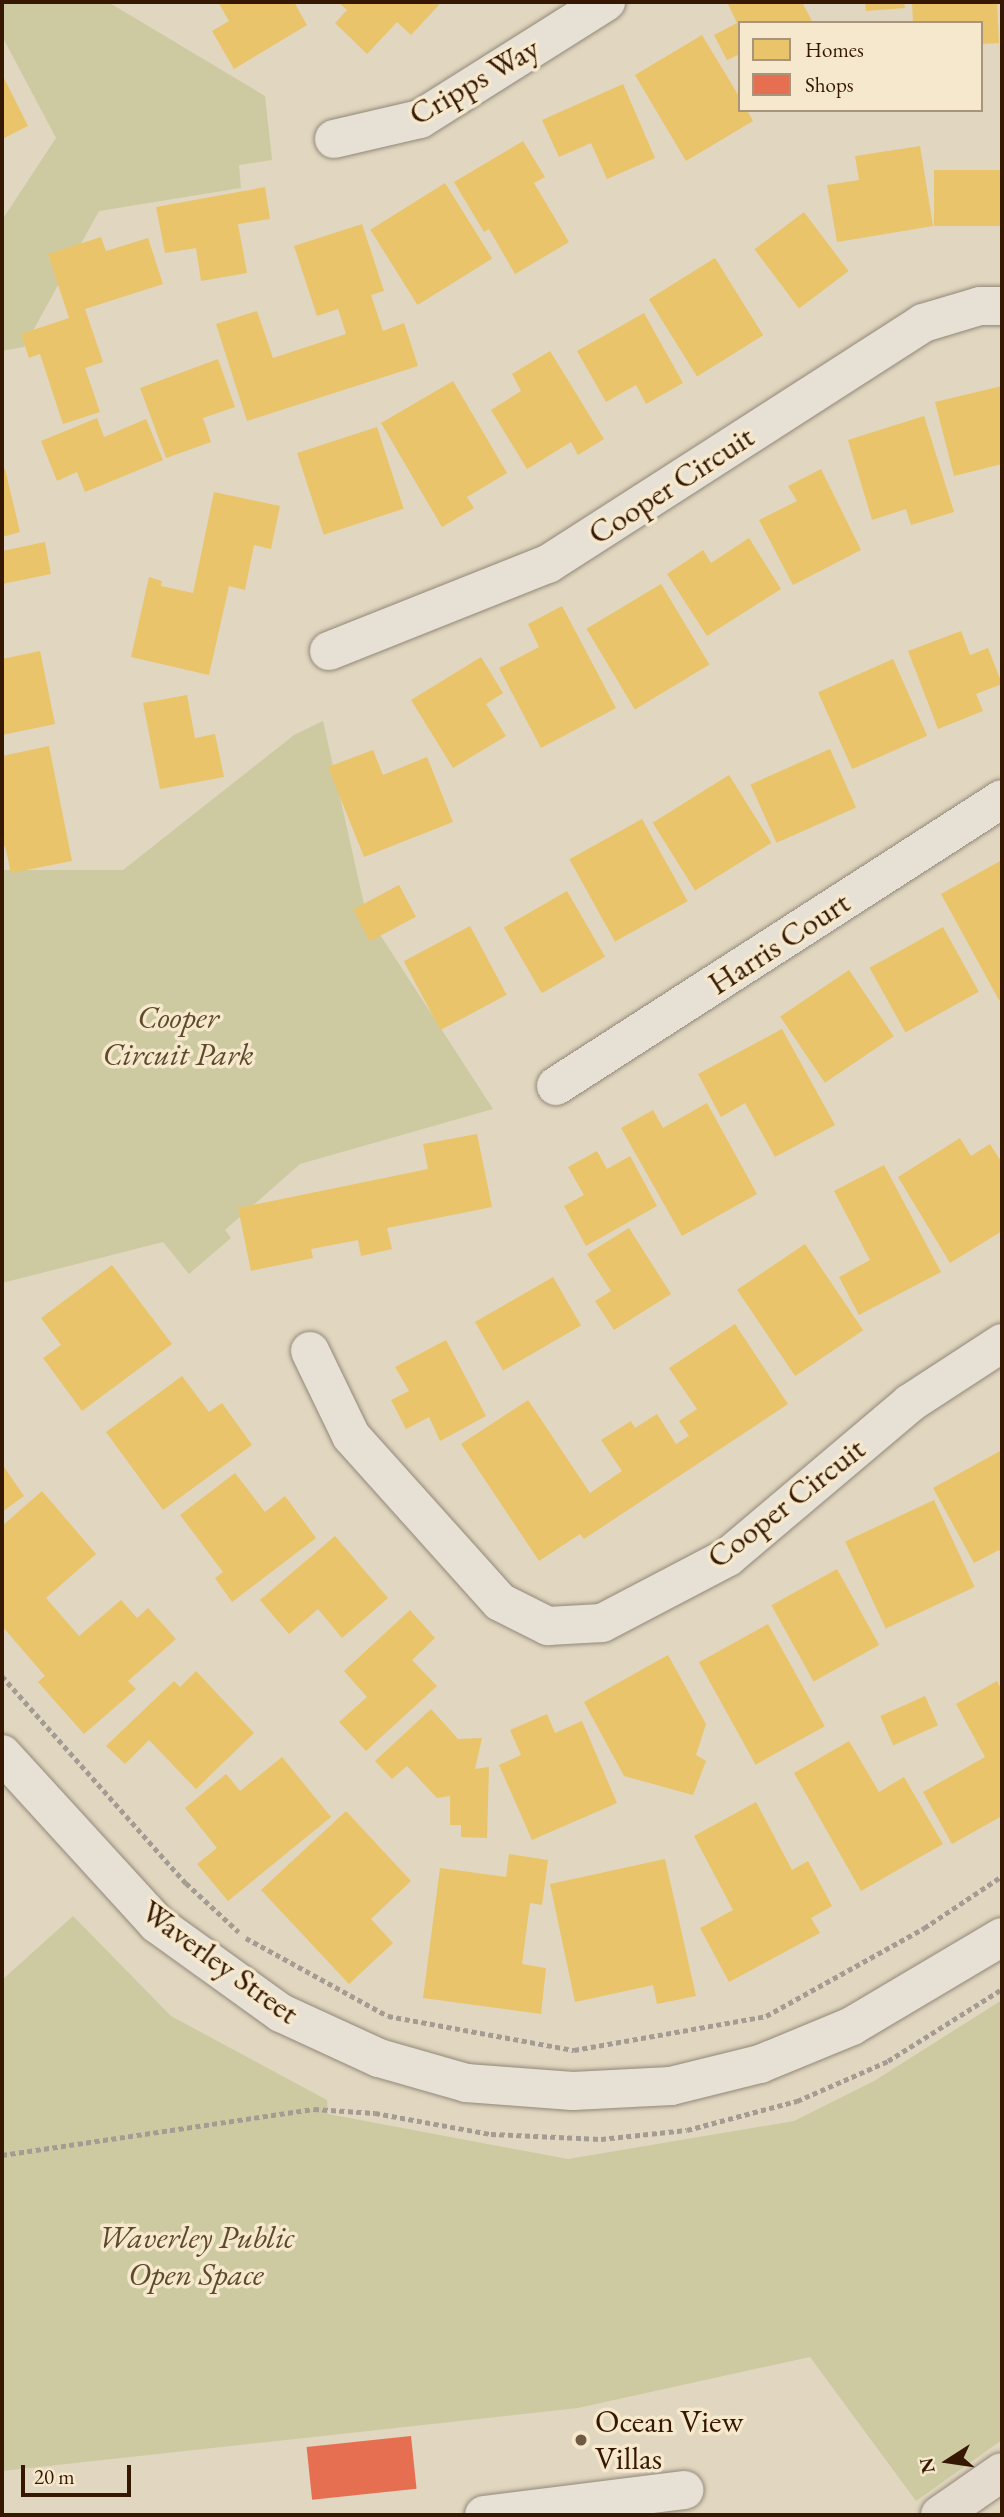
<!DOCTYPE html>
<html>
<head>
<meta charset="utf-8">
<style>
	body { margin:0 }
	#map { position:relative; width:1004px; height:2517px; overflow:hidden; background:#e1d6bf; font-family:"EB Garamond",serif }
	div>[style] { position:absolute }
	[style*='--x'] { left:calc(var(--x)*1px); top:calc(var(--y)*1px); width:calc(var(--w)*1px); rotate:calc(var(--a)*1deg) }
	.green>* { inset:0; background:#cdcaa2 }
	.homes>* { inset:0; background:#e9c46a; transform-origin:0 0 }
	.shops>* { inset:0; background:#e76f51; transform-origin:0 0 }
	.path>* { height:4.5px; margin-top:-2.25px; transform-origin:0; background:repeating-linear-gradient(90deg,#a49c92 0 5px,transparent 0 8.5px) }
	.roads { filter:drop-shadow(0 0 2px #928879) drop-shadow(0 0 2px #928879) }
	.minor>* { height:38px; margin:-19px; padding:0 19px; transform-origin:19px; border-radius:19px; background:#e7e1d5 }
	.highway>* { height:38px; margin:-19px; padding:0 19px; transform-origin:19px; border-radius:19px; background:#e3dcce }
	.dots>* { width:19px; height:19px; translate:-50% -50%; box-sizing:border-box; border:4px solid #f5e8cc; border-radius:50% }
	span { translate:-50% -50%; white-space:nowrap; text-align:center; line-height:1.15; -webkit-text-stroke:7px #f5e8cc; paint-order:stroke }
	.street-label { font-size:32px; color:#351702 }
	.park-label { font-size:32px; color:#5e4a2b; font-style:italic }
	.poi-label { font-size:32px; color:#351702 }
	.left { translate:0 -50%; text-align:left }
	.frame { position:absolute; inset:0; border:4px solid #351702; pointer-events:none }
	.legend { position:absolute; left:738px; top:21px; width:245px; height:91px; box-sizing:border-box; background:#f5e8cc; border:2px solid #a8947b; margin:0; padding:9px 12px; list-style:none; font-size:21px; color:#351702 }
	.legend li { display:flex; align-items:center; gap:14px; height:35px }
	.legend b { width:35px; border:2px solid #a8947b }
	.north { position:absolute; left:913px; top:2426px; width:70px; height:70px; -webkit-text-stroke:5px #f5e8cc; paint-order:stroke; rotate:258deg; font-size:19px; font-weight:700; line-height:28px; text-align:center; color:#351702 }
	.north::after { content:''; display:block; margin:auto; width:24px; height:32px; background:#351702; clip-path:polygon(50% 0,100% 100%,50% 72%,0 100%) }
	.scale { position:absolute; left:21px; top:2465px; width:110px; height:32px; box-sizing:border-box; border:4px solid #351702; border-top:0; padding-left:9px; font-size:21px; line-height:24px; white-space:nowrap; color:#351702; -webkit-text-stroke:5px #f5e8cc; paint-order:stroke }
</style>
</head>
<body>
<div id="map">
	<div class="green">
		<div style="clip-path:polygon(2px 2px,108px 2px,265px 96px,272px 160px,239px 165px,241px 188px,99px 211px,24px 347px,2px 351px,2px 220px,56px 138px,2px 36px)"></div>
		<div style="clip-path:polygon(323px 721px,366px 913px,493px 1109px,300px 1164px,225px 1230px,231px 1238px,189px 1274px,163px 1242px,2px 1283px,2px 870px,123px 870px,294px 735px)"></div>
		<div style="clip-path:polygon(73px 1916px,171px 2016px,327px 2100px,328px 2114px,568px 2159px,794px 2121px,874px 2081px,1002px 2000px,1002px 2440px,916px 2501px,810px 2357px,578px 2408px,2px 2471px,2px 1980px)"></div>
	</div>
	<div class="homes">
		<div style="clip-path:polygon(218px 2px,294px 2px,307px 25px,234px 69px,212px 31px,229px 21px)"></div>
		<div style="clip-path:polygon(338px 2px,436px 2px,439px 5px,411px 35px,397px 22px,367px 54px,335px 23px,347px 10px)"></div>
		<div style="clip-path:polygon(727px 2px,802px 2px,813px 23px,740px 23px,740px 54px,727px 60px,714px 35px,737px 23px)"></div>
		<div style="clip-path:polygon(865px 2px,904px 2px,905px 8px,866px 11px)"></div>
		<div style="clip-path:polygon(912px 2px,997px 2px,999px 43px,981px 44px,981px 23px,913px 23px)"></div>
		<div style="clip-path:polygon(702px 35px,740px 98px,740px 110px,747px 110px,753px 121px,686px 161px,635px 75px)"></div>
		<div style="clip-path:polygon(2px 74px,28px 126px,2px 139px)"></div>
		<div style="clip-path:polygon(623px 84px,655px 158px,607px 179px,591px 143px,559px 157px,542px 120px)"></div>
		<div style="clip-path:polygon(523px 141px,545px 177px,534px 183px,569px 242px,515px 274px,489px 229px,484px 232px,454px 182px)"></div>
		<div style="clip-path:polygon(920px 146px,933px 226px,837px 242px,827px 185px,859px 180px,855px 156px)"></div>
		<div style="left:1002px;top:170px;width:56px;height:68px;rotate:90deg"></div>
		<div style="left:445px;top:183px;width:89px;height:88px;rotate:58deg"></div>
		<div style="clip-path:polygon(265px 187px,270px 219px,238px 224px,247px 273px,201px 281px,196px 248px,165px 253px,156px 207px)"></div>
		<div style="left:804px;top:212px;width:74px;height:62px;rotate:53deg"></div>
		<div style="clip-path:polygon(362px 224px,384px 291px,371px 295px,383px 331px,404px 323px,418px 366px,247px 421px,216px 324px,257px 311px,273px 358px,346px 334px,338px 309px,317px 316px,294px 246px)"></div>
		<div style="clip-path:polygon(101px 237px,106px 251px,148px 238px,163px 284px,85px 309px,103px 362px,85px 368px,100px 412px,63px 424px,40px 354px,29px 358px,21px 334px,69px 318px,48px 254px)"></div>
		<div style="left:715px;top:258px;width:91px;height:78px;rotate:58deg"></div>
		<div style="clip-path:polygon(644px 313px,683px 383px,646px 404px,636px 385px,606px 402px,577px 351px)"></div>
		<div style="clip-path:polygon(550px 351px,604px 439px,578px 455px,571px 442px,527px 469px,491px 410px,521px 391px,512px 374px)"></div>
		<div style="clip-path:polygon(218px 359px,235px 407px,203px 418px,211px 442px,166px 458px,140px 388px)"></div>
		<div style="clip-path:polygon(453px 381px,507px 473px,467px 497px,474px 508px,442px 527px,381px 423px)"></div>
		<div style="clip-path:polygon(1002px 386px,1002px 464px,954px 476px,935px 402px)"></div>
		<div style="clip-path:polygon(924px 416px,954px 512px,911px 525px,906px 509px,872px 520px,848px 440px)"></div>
		<div style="clip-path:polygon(97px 418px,104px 437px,146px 419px,163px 460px,85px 492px,77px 472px,57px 481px,41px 441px)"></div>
		<div style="left:377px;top:427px;width:86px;height:84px;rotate:72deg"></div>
		<div style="clip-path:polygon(5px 469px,20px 532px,2px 537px,2px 470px)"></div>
		<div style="clip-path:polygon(821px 469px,861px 550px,793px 585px,759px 520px,797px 501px,788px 486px)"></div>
		<div style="clip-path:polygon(214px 492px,280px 506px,271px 549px,254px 545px,245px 590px,229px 586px,209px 675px,131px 657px,149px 577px,162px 581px,161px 586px,193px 593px)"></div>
		<div style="clip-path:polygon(749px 538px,781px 589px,707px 636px,667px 574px,703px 550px,711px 563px)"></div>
		<div style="clip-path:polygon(45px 542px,51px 574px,2px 584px,2px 551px)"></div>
		<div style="left:661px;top:584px;width:94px;height:87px;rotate:59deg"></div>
		<div style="clip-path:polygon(562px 606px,616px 708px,541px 748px,499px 668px,539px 647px,528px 624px)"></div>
		<div style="clip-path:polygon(961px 631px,970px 655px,988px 648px,1002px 684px,976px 694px,983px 711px,938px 729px,908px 651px)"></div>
		<div style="clip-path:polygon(40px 651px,55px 724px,2px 735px,2px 659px)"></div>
		<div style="clip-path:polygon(481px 657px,503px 693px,486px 704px,506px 736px,453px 768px,411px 700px)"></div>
		<div style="left:893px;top:659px;width:84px;height:82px;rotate:66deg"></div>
		<div style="clip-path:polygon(187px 695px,195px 738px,215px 734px,224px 777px,160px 789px,143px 703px)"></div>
		<div style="clip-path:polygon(49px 746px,72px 861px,11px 873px,5px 846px,2px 847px,2px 756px)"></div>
		<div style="left:830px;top:749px;width:64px;height:87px;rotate:66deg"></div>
		<div style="clip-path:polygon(373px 750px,383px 775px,427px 757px,453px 822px,364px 857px,328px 767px)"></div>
		<div style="left:729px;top:775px;width:80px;height:90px;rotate:58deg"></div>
		<div style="left:642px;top:819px;width:94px;height:83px;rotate:61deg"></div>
		<div style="clip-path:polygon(1002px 860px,1002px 999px,999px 1000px,941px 894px)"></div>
		<div style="left:399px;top:885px;width:36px;height:52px;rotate:62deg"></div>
		<div style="left:567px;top:891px;width:76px;height:73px;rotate:60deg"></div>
		<div style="left:470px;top:926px;width:78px;height:75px;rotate:62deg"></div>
		<div style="left:943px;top:927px;width:74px;height:84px;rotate:61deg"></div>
		<div style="left:849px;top:970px;width:80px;height:83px;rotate:56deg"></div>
		<div style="clip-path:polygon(782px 1029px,835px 1125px,775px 1157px,745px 1103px,721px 1117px,698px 1074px)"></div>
		<div style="clip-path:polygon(707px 1103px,757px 1194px,682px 1236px,621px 1128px,653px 1110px,663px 1128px)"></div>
		<div style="clip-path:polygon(477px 1134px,492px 1207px,387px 1228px,392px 1249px,361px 1256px,358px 1240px,311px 1249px,313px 1258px,251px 1271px,238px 1208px,428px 1169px,423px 1144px)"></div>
		<div style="clip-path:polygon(960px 1138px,971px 1156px,990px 1144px,1002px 1163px,1002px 1231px,950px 1263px,898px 1177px)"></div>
		<div style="clip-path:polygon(597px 1151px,607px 1169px,630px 1156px,657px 1206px,586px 1246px,564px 1206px,584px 1195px,568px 1167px)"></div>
		<div style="clip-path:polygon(884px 1165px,941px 1272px,859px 1315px,839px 1277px,870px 1260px,834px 1191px)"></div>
		<div style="clip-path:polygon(629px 1228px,671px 1294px,614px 1330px,595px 1301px,611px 1291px,587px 1254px)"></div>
		<div style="left:805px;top:1244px;width:104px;height:82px;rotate:56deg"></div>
		<div style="clip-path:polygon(112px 1265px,172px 1344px,82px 1411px,43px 1358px,61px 1345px,41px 1318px)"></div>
		<div style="left:553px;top:1277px;width:56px;height:90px;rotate:60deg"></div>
		<div style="clip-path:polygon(735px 1324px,788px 1404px,584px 1539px,580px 1534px,539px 1561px,461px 1444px,528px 1400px,590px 1493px,622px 1471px,601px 1440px,631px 1421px,635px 1428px,657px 1414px,676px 1444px,689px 1436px,679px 1421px,697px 1409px,669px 1368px)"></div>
		<div style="clip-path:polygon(446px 1340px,486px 1416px,440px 1441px,429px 1417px,406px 1429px,391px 1400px,409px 1391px,395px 1367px)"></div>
		<div style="clip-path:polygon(182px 1376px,209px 1412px,222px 1403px,252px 1445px,163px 1510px,106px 1432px)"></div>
		<div style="clip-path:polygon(1002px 1450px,1002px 1555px,999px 1550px,974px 1563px,933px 1488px)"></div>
		<div style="clip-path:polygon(2px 1464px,24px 1496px,2px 1512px)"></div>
		<div style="clip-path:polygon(235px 1473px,265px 1512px,285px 1496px,316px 1538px,232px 1602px,215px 1578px,223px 1572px,180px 1515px)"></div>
		<div style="clip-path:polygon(42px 1491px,96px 1554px,46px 1598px,79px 1636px,121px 1600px,137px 1618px,148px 1608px,176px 1639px,128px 1681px,136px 1689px,84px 1734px,38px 1682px,45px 1676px,2px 1626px,2px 1526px)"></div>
		<div style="left:934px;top:1500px;width:96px;height:98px;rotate:65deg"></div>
		<div style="clip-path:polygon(335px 1536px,388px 1598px,342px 1638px,318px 1609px,289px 1634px,260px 1600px)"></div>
		<div style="left:837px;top:1569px;width:87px;height:75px;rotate:61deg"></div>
		<div style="clip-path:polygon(410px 1610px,435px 1638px,412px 1660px,437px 1686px,366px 1751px,339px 1722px,367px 1697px,344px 1671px)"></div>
		<div style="left:768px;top:1624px;width:117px;height:79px;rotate:61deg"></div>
		<div style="clip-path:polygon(668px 1655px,706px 1724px,696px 1755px,706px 1761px,693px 1795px,624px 1776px,584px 1702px)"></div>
		<div style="clip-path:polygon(196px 1671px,254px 1733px,196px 1789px,149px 1740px,125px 1764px,106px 1746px,174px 1681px,180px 1687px)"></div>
		<div style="clip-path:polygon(997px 1681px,1002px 1691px,1002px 1816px,952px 1844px,923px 1792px,985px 1757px,956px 1704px)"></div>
		<div style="left:925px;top:1696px;width:32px;height:49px;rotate:66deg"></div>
		<div style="clip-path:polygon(431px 1709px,458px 1739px,482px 1738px,475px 1769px,489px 1767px,487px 1838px,461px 1837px,461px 1825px,450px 1825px,450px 1796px,437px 1798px,407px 1766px,392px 1779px,375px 1761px)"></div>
		<div style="clip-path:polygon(547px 1714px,555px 1733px,582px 1721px,617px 1803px,532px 1840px,499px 1765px,521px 1755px,510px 1730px)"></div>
		<div style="clip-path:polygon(849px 1741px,879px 1792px,904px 1777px,943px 1844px,861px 1891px,794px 1773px)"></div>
		<div style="clip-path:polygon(282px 1757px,331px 1817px,228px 1901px,197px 1864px,217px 1848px,185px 1808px,226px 1774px,240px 1791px)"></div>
		<div style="clip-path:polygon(756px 1802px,792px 1870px,808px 1861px,832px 1906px,811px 1918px,820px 1933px,729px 1982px,700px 1928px,733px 1910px,694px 1836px)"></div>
		<div style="clip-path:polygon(346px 1811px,411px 1881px,371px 1919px,393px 1943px,349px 1984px,261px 1890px)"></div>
		<div style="clip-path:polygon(509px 1854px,548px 1860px,542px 1905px,530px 1903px,522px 1964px,546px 1968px,541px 2014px,423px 1998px,440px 1868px,506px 1877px)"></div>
		<div style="clip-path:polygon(665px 1859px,696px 1996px,657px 2004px,653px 1985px,575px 2002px,550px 1884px)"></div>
	</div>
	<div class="shops">
		<div style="left:411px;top:2436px;width:53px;height:105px;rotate:84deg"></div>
	</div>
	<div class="path">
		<div style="--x:2;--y:1676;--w:277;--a:48.4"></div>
		<div style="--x:186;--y:1883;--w:72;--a:42.8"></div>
		<div style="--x:246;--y:1938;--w:162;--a:28.8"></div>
		<div style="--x:388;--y:2016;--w:189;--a:10.4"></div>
		<div style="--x:574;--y:2050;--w:195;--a:-10"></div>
		<div style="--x:766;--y:2016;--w:181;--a:-29.1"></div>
		<div style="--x:924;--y:1928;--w:94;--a:-33.7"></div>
		<div style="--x:2;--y:2155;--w:315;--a:-8.4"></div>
		<div style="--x:314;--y:2109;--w:61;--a:3.8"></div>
		<div style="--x:375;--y:2113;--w:118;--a:10.3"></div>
		<div style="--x:491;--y:2134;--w:110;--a:2.6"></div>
		<div style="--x:601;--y:2139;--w:86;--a:-6"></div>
		<div style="--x:687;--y:2130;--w:114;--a:-14.8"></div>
		<div style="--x:797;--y:2101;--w:99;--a:-23.7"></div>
		<div style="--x:888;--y:2061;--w:135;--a:-32.3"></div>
	</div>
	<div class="roads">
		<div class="minor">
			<div style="--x:334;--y:139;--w:88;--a:-13.1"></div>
			<div style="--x:420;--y:119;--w:220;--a:-32.2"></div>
			<div style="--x:329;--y:651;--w:236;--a:-21.7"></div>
			<div style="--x:548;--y:564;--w:446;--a:-32.7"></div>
			<div style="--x:923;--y:323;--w:59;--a:-16.6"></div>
			<div style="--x:980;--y:306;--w:22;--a:0"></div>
			<div style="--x:556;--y:1086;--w:530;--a:-32.76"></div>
			<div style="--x:310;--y:1351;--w:94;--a:64.2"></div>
			<div style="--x:351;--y:1436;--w:223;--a:48.1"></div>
			<div style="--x:500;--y:1602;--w:54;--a:26.6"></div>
			<div style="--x:548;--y:1626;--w:54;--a:-3.2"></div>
			<div style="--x:602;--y:1623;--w:142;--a:-27.6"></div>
			<div style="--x:728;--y:1557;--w:238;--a:-40.2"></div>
			<div style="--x:910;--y:1403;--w:110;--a:-33.1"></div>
			<div style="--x:2;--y:1754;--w:230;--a:47.6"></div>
			<div style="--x:157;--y:1924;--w:153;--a:35.7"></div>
			<div style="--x:281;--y:2013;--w:108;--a:24.7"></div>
			<div style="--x:379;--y:2058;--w:91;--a:16"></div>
			<div style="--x:466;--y:2083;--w:107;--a:4.3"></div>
			<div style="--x:573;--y:2091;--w:98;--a:-2.9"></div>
			<div style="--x:671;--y:2086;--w:92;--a:-13.9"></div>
			<div style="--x:760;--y:2064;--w:100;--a:-22.4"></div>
			<div style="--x:852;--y:2026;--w:174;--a:-30.7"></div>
			<div style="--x:484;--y:2515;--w:202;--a:-7.1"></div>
		</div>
		<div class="highway">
			<div style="--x:940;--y:2515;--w:75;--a:-34.7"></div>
		</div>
	</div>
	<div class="dots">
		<div style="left:581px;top:2440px;background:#715a44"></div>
	</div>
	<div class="street-label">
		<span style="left:474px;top:81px;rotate:-30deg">Cripps Way</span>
		<span style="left:671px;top:485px;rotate:-33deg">Cooper Circuit</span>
		<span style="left:779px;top:943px;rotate:-33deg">Harris Court</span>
		<span style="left:786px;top:1503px;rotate:-38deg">Cooper Circuit</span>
		<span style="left:220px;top:1962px;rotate:36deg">Waverley Street</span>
	</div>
	<div class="park-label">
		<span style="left:178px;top:1036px">Cooper<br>Circuit Park</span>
		<span style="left:196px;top:2256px">Waverley Public<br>Open Space</span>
	</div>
	<div class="poi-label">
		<span class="left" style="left:595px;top:2440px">Ocean View<br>Villas</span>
	</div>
	<div class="frame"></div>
	<ul class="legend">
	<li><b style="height:19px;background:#e9c46a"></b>Homes</li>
	<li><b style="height:19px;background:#e76f51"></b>Shops</li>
	</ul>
	<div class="north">N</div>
	<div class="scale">20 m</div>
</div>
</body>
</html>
